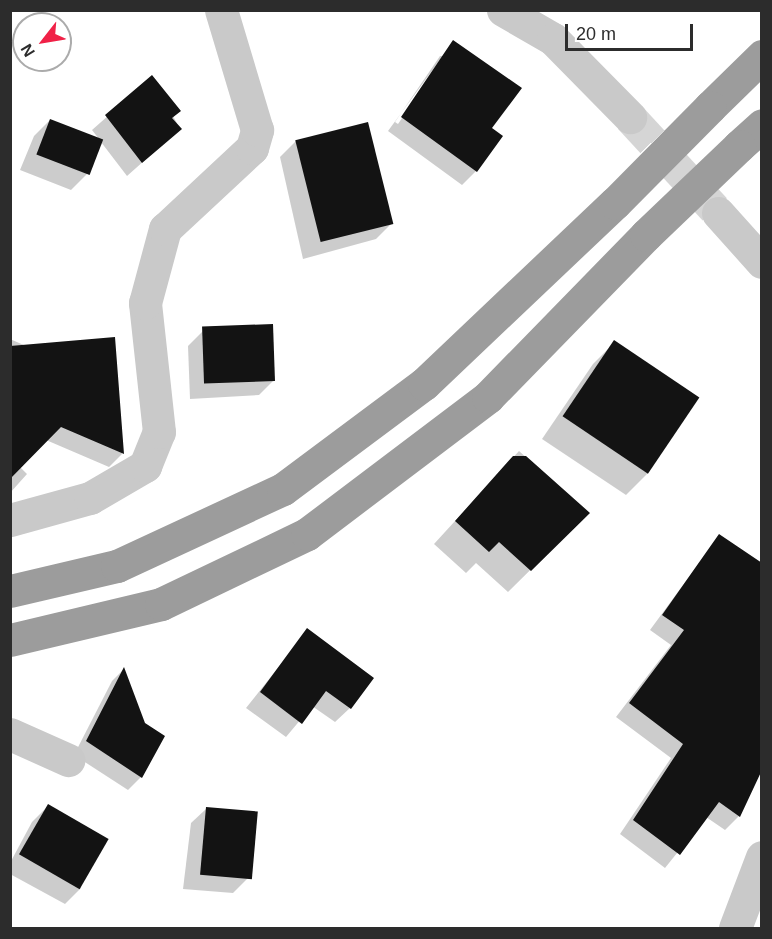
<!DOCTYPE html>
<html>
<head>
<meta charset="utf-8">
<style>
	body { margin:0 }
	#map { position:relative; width:772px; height:939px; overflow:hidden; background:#fff; font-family:Helvetica,sans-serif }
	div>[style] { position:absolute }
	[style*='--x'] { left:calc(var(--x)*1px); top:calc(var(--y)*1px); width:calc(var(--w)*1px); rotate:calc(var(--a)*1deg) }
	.shadow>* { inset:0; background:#0003 }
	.building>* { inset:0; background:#131313; transform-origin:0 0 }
	.minor-tunnel>* { height:33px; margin-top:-16.5px; transform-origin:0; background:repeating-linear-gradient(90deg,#d5d5d5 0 33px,transparent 0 49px) }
	.minor>* { height:33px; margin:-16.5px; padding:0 16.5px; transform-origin:16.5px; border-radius:16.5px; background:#c9c9c9 }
	.trunk>* { height:33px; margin:-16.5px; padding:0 16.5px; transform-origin:16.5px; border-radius:16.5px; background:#9c9c9c }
	.trunk-bridge>* { height:33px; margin:-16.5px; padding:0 16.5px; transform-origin:16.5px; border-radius:16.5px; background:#9c9c9c }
	span { translate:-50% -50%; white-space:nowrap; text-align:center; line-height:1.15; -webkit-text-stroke:6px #fff; paint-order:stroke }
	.frame { position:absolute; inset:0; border:12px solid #2c2c2c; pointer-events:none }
	.north { position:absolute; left:12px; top:12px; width:60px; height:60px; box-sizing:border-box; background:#fff; border:2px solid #ababab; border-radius:50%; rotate:239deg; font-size:16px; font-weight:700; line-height:24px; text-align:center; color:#2c2c2c }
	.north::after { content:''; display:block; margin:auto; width:21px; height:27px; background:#f02147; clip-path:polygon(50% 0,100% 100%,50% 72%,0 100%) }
	.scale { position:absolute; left:565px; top:24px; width:128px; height:27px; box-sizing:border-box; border:3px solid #2c2c2c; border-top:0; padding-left:8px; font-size:18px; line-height:21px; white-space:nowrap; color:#2c2c2c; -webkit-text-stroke:4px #fff; paint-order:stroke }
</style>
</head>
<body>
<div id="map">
	<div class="shadow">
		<div style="clip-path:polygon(evenodd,453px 42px,490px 128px,476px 171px,462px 185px,388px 131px,453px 42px,440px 56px,444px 56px,398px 124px,395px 122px,440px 56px)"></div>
		<div style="clip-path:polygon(152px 77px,180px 129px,127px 176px,101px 142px,87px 174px,71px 190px,20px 170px,34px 136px,50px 120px,99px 139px,92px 130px)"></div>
		<div style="clip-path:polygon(296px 141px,392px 223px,376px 239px,303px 259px,280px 157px)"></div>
		<div style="clip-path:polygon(203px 331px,273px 381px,259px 395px,190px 399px,188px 346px)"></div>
		<div style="clip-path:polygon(113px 338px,122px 454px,109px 467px,46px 440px,20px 467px,27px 474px,10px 493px,10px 339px,26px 346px)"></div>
		<div style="clip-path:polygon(615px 342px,648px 473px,626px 495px,542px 439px,593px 364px)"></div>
		<div style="clip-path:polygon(519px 451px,588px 513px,508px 592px,476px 563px,466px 573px,434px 544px)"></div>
		<div style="clip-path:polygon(719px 536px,758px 775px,739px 816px,725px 830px,706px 817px,665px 868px,620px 834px,671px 758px,616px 717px,671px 645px,650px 630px)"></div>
		<div style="clip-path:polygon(308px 630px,350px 708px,335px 722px,312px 706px,286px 737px,246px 708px)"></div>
		<div style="clip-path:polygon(124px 669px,141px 777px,128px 790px,74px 755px,112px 681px)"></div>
		<div style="clip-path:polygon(48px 806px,81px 888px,65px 904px,10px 874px,10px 863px,32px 822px)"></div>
		<div style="clip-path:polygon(206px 809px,248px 878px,233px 893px,183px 889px,191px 823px)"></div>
	</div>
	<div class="building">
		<div style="clip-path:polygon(453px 40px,522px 88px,492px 128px,503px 136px,477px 172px,401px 117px)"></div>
		<div style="clip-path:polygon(152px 75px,181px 111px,172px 118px,182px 129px,142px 163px,105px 115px)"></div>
		<div style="left:50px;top:119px;width:57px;height:38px;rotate:21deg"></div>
		<div style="left:368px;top:122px;width:105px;height:75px;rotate:76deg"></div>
		<div style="left:273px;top:324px;width:57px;height:71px;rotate:88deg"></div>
		<div style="clip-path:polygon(115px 337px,124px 454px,61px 427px,10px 479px,10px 346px)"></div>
		<div style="left:614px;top:340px;width:103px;height:92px;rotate:34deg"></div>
		<div style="clip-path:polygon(513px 456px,526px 456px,590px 513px,531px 571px,499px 542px,489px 552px,455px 521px)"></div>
		<div style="clip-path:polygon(719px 534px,762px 563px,762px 770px,740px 817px,719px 802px,680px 855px,633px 820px,683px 744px,629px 703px,684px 630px,662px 615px)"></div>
		<div style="clip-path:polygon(307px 628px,374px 678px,351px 709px,326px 691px,302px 724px,260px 692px)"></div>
		<div style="clip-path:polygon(124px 667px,145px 723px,165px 736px,142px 778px,86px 741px)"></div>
		<div style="left:48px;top:804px;width:70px;height:58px;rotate:30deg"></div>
		<div style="left:206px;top:807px;width:52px;height:68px;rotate:5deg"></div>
	</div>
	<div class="minor-tunnel">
		<div style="--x:630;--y:117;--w:125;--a:47.3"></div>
	</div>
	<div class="minor">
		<div style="--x:503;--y:10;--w:58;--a:30.1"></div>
		<div style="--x:553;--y:39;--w:110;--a:45.4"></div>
		<div style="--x:718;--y:213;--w:66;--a:48.1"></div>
		<div style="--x:10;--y:520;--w:83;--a:-15.4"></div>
		<div style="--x:90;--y:498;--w:64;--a:-30.2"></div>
		<div style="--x:145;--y:466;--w:37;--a:-68"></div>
		<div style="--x:159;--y:432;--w:130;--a:-96.2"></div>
		<div style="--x:145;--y:303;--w:77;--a:-74.9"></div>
		<div style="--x:165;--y:229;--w:119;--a:-43"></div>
		<div style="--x:252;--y:148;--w:19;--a:-74"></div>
		<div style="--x:257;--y:130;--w:125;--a:-106.7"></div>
		<div style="--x:10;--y:734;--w:64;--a:24.1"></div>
		<div style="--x:735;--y:928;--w:76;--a:-69.2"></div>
	</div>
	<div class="trunk">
		<div style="--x:710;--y:107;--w:73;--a:-44.4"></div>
		<div style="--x:739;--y:146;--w:31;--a:-42"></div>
		<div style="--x:10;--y:591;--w:110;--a:-13.2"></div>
		<div style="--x:117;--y:566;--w:183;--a:-24.9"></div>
		<div style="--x:283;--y:489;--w:176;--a:-36.7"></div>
		<div style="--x:424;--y:384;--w:263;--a:-43.5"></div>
		<div style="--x:10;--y:640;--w:155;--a:-13.4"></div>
		<div style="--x:161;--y:604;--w:162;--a:-25.6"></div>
		<div style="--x:307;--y:534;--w:227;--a:-37.1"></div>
		<div style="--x:488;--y:397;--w:226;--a:-45.7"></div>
	</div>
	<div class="trunk-bridge">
		<div style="--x:615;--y:203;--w:135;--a:-45.3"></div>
		<div style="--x:646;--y:235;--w:129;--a:-43.7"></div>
	</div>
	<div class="frame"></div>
	<div class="north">N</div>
	<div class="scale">20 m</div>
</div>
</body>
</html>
